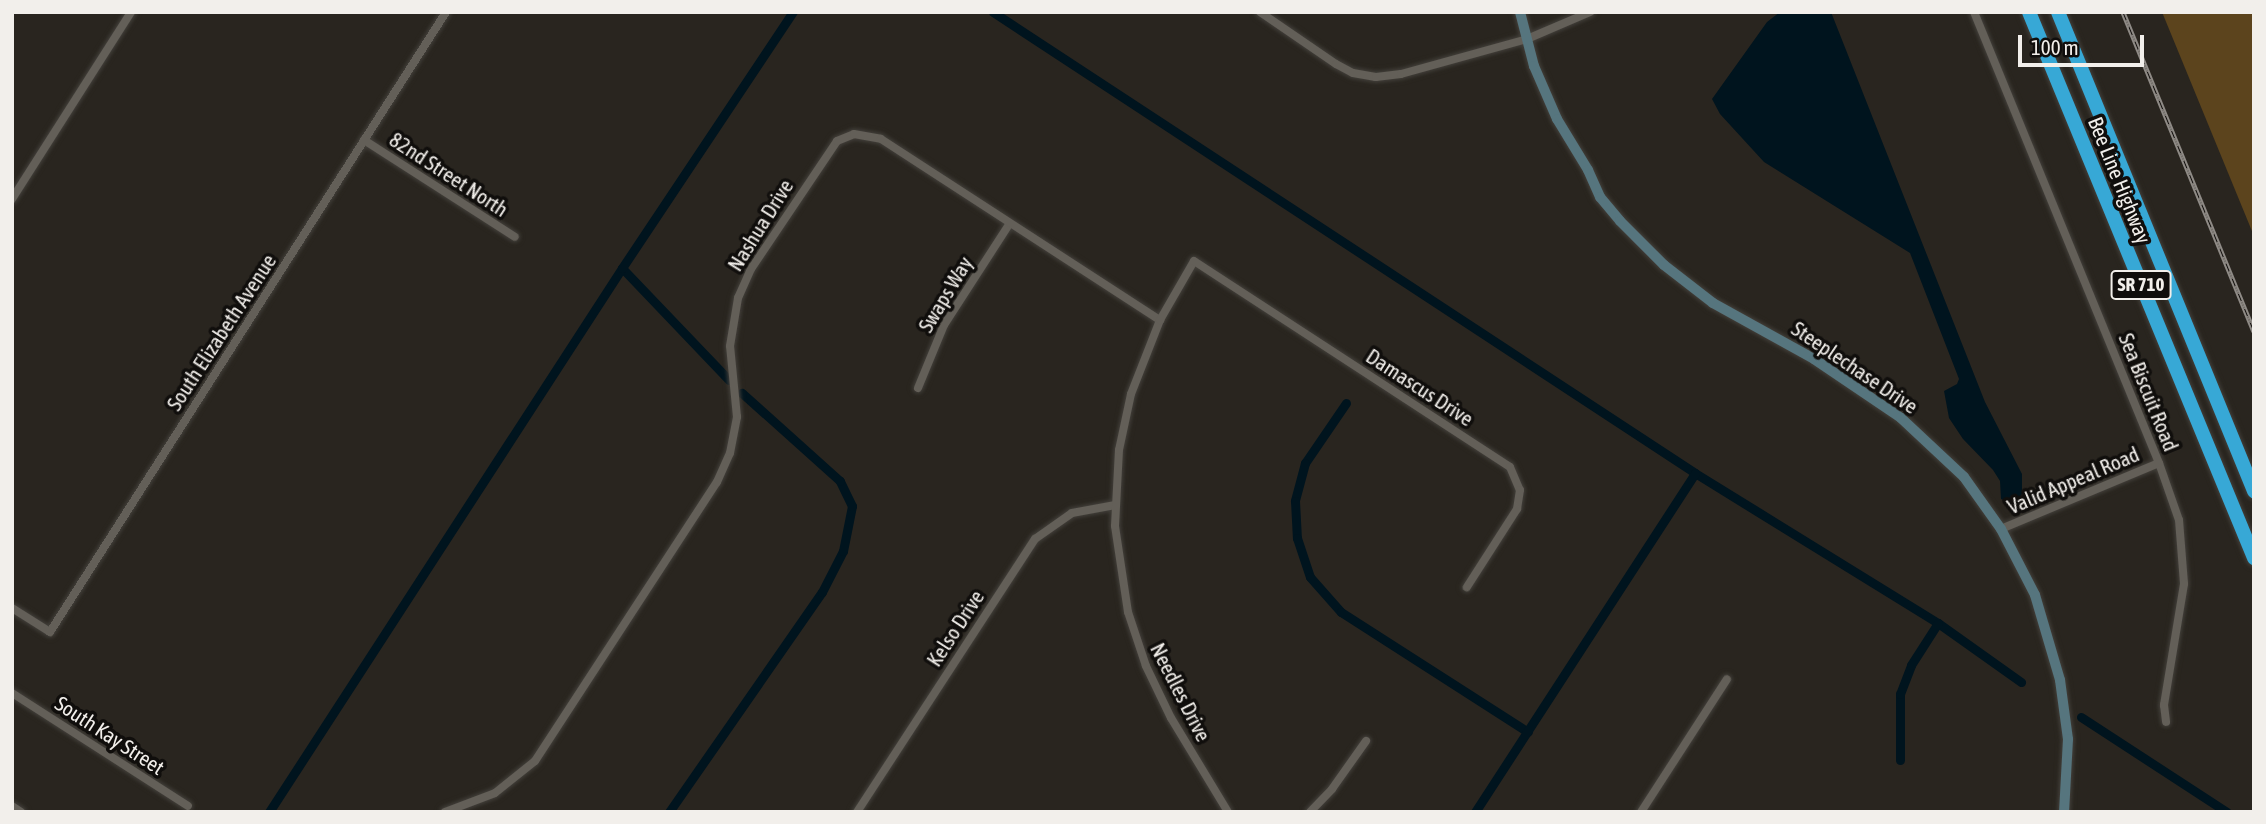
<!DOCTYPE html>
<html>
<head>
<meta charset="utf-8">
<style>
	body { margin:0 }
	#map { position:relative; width:2266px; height:824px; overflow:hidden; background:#29251f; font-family:"Asap Condensed",sans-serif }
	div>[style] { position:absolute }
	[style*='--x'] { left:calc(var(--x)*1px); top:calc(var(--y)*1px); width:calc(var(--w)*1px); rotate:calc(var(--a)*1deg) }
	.green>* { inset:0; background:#5c441d }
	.water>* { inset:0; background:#00141e }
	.canal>* { height:9px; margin:-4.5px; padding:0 4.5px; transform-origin:4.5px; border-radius:4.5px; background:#00141e }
	.roads { filter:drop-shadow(0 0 2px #43403b) drop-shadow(0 0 2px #43403b) }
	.street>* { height:8px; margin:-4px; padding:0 4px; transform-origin:4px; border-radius:4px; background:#635f58 }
	.secondary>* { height:10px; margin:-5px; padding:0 5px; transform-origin:5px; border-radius:5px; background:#56757e }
	.highway>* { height:14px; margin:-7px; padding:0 7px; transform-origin:7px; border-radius:7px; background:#37a8d6 }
	.rail>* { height:5px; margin-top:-2.5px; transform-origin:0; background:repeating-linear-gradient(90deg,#100e0c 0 8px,#8f8b86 0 16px); box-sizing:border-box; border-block:2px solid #8f8b86 }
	span { translate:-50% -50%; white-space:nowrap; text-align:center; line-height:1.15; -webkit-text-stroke:7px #100e0c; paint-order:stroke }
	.shield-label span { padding:2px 5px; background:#100e0c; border:2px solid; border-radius:5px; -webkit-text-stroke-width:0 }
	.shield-label { font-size:19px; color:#f2efeb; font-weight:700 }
	.street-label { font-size:21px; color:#f2efeb }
	.frame { position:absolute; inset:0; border:14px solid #f2efeb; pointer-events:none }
	.scale { position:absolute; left:2018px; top:35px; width:126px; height:32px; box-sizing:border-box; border:4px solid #f2efeb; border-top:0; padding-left:9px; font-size:21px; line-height:24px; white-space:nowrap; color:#f2efeb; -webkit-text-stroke:5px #100e0c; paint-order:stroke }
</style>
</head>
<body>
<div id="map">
	<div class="green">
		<div style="clip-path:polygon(2162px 12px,2254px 12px,2254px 236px)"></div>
	</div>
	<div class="water">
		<div style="clip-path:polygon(1780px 12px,1831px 12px,1985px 402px,2022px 474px,2022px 494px,2015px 505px,2001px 499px,2000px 481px,1993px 470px,1963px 439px,1949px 418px,1944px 391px,1957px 384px,1959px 379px,1910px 253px,1764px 162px,1720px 114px,1712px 99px,1767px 22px)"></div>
	</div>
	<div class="canal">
		<div style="--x:993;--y:12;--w:840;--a:33.29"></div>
		<div style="--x:1695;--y:473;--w:286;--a:31.7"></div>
		<div style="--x:1938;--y:623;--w:102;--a:35.4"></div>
		<div style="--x:622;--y:268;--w:155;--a:46.3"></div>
		<div style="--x:1346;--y:403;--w:73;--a:124.3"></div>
		<div style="--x:1305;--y:463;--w:39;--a:105"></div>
		<div style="--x:1295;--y:501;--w:37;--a:87"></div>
		<div style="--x:1297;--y:538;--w:41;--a:71.6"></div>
		<div style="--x:1310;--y:577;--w:47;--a:48.5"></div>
		<div style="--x:1341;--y:612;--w:222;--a:32.7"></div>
		<div style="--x:2081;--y:717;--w:174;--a:33.1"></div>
		<div style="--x:1900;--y:760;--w:66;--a:-90"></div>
		<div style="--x:1900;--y:694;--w:31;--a:-69"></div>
		<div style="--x:1911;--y:665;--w:50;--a:-57.3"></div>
		<div style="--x:269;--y:812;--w:648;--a:-57.02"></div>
		<div style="--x:622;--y:268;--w:308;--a:-56.3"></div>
		<div style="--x:669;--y:812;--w:268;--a:-55.2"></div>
		<div style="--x:822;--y:592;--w:46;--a:-62.9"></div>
		<div style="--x:843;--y:551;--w:46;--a:-78.7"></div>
		<div style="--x:852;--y:506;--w:28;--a:-116"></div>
		<div style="--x:840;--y:481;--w:132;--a:-138.1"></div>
		<div style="--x:1475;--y:812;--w:404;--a:-57"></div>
	</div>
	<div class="roads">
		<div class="street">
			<div style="--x:1260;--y:12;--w:92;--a:34.4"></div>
			<div style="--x:1336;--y:64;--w:19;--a:28"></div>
			<div style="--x:1353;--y:73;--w:23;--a:10"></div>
			<div style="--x:1376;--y:77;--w:25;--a:-7"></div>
			<div style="--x:1401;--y:74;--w:131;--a:-15.5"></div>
			<div style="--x:1527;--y:39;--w:69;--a:-23.2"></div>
			<div style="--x:1974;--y:12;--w:487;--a:67.7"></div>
			<div style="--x:2159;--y:463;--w:60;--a:70.7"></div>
			<div style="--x:2179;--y:520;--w:64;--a:85.5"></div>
			<div style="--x:2184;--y:584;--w:123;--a:99.4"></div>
			<div style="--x:2164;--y:705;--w:17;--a:83"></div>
			<div style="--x:364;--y:140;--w:179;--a:32.7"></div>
			<div style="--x:12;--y:199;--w:222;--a:-57.5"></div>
			<div style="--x:918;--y:388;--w:68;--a:-67.6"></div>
			<div style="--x:944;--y:325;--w:121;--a:-57.1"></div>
			<div style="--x:2001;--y:529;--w:171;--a:-22.7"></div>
			<div style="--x:12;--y:608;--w:45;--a:32.3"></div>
			<div style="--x:50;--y:632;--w:736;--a:-57.43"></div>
			<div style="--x:12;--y:693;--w:209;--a:32.7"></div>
			<div style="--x:12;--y:806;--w:11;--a:34"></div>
			<div style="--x:445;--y:812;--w:53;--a:-20.8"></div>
			<div style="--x:495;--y:793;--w:51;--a:-38.7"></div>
			<div style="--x:535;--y:761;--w:333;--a:-56.9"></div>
			<div style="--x:717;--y:482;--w:32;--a:-66"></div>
			<div style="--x:730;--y:453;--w:37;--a:-79"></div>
			<div style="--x:737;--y:417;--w:71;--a:-95.6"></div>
			<div style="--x:730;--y:346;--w:49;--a:-80.5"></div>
			<div style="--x:738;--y:298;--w:32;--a:-66"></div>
			<div style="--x:751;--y:269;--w:154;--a:-56.1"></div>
			<div style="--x:837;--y:141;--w:18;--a:-22"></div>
			<div style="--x:854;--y:134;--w:27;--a:10"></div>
			<div style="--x:881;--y:139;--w:333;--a:33"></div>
			<div style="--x:857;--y:812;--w:326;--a:-56.9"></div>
			<div style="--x:1035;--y:539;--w:45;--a:-35.1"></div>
			<div style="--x:1072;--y:513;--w:44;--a:-10.5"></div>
			<div style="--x:1228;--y:812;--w:110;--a:-121.2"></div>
			<div style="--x:1171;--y:718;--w:58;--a:-115.7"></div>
			<div style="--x:1146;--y:666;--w:57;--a:-108.4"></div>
			<div style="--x:1128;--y:612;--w:87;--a:-98.6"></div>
			<div style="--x:1115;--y:526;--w:76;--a:-87"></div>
			<div style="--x:1119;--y:450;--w:57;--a:-77.9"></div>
			<div style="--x:1131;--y:394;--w:79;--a:-68.6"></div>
			<div style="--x:1160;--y:320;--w:68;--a:-60"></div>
			<div style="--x:1194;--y:261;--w:377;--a:33.1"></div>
			<div style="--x:1510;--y:467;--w:25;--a:67"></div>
			<div style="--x:1520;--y:490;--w:19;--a:99"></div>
			<div style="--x:1517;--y:509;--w:93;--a:122.7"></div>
			<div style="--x:1310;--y:812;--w:32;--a:-46"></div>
			<div style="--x:1332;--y:789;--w:59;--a:-54.7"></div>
			<div style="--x:1641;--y:812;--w:158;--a:-57.1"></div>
		</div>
		<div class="secondary">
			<div style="--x:1520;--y:12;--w:56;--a:75.5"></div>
			<div style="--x:1534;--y:66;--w:58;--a:66.5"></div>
			<div style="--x:1557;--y:119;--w:60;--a:58.7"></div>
			<div style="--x:1588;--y:170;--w:30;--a:66"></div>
			<div style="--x:1600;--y:197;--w:31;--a:50"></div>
			<div style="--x:1620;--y:221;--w:62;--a:45"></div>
			<div style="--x:1664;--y:265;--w:62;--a:37.8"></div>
			<div style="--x:1713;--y:303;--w:115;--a:29"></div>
			<div style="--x:1814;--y:359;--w:105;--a:34.1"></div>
			<div style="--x:1901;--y:418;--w:86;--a:43.1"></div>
			<div style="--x:1964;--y:477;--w:64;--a:54.6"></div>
			<div style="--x:2001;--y:529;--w:74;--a:62.7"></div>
			<div style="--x:2035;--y:595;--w:89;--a:73.6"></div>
			<div style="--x:2060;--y:680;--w:60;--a:82.3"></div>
			<div style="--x:2068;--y:739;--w:73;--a:93.1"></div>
		</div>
		<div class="highway">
			<div style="--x:2029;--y:12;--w:591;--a:67.6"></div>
			<div style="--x:2058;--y:12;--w:518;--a:67.75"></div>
		</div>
	</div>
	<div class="rail">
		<div style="--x:2123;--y:12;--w:345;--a:67.7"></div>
	</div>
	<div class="shield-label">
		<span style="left:2141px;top:285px">SR 710</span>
	</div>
	<div class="street-label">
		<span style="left:449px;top:174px;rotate:33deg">82nd Street North</span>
		<span style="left:2120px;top:180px;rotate:68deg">Bee Line Highway</span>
		<span style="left:760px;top:225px;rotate:-58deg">Nashua Drive</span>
		<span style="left:945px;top:294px;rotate:-59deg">Swaps Way</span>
		<span style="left:221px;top:332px;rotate:-57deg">South Elizabeth Avenue</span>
		<span style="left:1855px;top:367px;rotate:34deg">Steeplechase Drive</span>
		<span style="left:1420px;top:387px;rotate:33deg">Damascus Drive</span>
		<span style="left:2149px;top:392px;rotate:68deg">Sea Biscuit Road</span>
		<span style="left:2073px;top:480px;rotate:-23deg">Valid Appeal Road</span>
		<span style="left:955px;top:628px;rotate:-57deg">Kelso Drive</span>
		<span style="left:1181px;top:692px;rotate:63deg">Needles Drive</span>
		<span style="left:110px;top:735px;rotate:33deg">South Kay Street</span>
	</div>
	<div class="frame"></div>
	<div class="scale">100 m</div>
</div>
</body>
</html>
